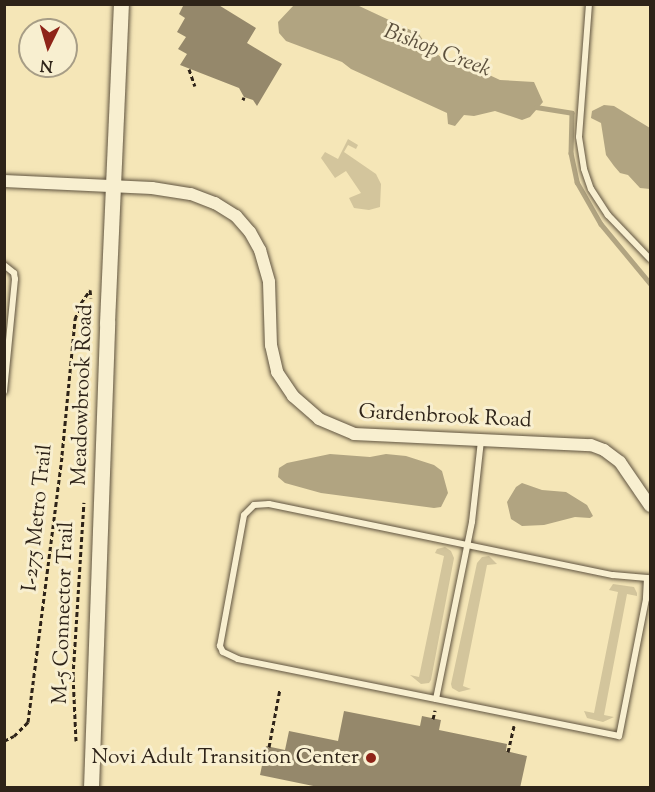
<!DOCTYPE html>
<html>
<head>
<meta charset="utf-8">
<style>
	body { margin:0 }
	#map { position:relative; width:655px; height:792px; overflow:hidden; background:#f5e6b7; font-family:"Sorts Mill Goudy",serif }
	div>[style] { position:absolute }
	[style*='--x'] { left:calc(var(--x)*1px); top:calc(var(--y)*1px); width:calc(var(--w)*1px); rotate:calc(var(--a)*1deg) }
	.green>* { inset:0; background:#d3c59c }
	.water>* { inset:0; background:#b1a481 }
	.stream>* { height:4.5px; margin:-2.25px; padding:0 2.25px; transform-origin:2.25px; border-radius:2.25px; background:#b1a481 }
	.building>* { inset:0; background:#95886b }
	.path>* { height:3px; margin-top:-1.5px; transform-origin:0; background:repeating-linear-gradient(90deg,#2e2318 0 4.5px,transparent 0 7.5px) }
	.roads { filter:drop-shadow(0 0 2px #605440) drop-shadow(0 0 2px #605440) }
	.service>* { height:6px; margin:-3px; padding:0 3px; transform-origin:3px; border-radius:3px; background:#f8efd0 }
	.minor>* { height:12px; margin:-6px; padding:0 6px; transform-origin:6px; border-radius:6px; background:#f8efd0 }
	.tertiary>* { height:15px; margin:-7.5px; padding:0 7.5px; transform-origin:7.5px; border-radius:7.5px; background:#f8efd0 }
	.dots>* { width:16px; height:16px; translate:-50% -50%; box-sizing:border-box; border:3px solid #f8efd0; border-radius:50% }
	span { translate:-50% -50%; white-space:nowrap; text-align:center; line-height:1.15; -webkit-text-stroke:6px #f8efd0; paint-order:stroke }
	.street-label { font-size:21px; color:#2e2318 }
	.poi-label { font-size:21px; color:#2e2318 }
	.right { translate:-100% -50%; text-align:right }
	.water-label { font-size:22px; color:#5c503d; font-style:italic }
	.frame { position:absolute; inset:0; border:6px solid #2e2318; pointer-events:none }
	.north { position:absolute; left:18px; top:18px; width:60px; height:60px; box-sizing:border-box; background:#f8efd0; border:2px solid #a79d86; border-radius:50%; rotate:185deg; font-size:16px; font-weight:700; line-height:24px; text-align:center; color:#2e2318 }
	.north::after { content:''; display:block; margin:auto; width:21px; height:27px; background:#8f2418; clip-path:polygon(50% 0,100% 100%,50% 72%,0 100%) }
</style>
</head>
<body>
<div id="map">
	<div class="green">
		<div style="clip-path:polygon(348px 139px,358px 145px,356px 149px,348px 145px,344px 152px,376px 174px,381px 184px,380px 207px,369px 210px,354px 208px,349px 198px,361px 193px,346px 171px,335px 178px,321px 158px,325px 152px,338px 159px)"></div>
		<div style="clip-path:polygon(445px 547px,451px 551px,454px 558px,431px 680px,429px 683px,421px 684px,410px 675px,419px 677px,444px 556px,435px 553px,437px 549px)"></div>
		<div style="clip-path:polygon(489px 556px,497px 564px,487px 565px,463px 686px,471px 689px,459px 692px,452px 688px,451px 684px,477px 563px,482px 557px)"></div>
		<div style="clip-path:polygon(613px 584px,634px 587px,637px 593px,637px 596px,627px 594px,604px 715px,614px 717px,603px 722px,587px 718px,584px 711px,594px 713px,618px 592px,609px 590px)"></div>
	</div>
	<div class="water">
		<div style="clip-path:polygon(294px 5px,357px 5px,419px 34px,427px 46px,442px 58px,470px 66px,500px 80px,534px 82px,543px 102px,530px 117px,522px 120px,495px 111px,474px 116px,464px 115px,455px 126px,448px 124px,447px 113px,351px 69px,342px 62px,286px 41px,279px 33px,278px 22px)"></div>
		<div style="clip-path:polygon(604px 105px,614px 106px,650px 128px,650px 189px,640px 188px,628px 175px,620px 173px,614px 166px,606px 155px,601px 123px,591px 118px,592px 111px)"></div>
		<div style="clip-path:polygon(330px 454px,370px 457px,386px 454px,406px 456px,434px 465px,442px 471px,448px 493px,441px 507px,434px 508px,321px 493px,285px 483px,278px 477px,279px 468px,287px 463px)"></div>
		<div style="clip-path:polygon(522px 483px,542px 490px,566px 492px,587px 505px,593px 516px,590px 518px,575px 517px,544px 525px,522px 526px,511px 519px,507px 502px,516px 487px)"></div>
	</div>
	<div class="stream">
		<div style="--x:536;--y:107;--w:36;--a:9"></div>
		<div style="--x:572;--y:113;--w:40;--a:91.4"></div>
		<div style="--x:571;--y:153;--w:30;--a:78"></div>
		<div style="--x:577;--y:182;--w:48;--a:60.3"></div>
		<div style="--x:601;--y:224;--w:77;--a:50.3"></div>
	</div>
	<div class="building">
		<div style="clip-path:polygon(184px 4px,217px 4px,256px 28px,247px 43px,282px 64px,257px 106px,253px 100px,244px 97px,239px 88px,180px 65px,187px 54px,178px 49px,186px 37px,177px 32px,185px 18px,179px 14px)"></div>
		<div style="clip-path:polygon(344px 711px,420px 726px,422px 716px,441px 720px,439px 730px,507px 744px,506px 751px,527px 756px,520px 788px,323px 788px,260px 775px,266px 746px,285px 750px,289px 731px,338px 741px)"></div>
	</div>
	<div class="path">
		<div style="--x:189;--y:69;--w:18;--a:71"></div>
		<div style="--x:243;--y:100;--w:3;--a:-72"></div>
		<div style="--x:90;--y:290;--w:8;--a:83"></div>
		<div style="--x:433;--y:719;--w:9;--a:-77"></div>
		<div style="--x:4;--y:741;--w:11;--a:-27"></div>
		<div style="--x:14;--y:736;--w:20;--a:-45"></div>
		<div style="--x:28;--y:722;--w:269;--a:-82.7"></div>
		<div style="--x:62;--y:455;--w:137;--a:-84.5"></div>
		<div style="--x:75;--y:319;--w:17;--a:-69"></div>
		<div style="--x:81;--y:303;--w:16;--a:-55"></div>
		<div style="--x:76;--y:741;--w:65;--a:-92.6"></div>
		<div style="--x:73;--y:676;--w:174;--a:-86.4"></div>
		<div style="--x:269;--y:747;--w:59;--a:-79.3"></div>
		<div style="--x:508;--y:752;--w:27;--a:-77"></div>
	</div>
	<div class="roads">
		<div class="service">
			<div style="--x:589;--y:4;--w:133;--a:94.3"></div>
			<div style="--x:579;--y:137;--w:32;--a:81"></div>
			<div style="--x:584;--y:169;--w:21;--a:71"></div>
			<div style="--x:591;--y:189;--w:31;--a:57"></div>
			<div style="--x:608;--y:215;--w:61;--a:46.3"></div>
			<div style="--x:4;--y:265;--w:13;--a:39"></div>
			<div style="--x:14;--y:273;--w:6;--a:81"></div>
			<div style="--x:15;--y:279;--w:113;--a:95.6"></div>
			<div style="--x:647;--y:578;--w:21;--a:93"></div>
			<div style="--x:646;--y:599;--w:140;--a:101.1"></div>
			<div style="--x:619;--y:736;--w:389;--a:-168.6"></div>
			<div style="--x:238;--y:659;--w:17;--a:-155"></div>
			<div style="--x:223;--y:652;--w:7;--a:-117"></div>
			<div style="--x:220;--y:646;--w:133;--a:-79.6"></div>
			<div style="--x:244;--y:515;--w:14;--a:-45"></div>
			<div style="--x:254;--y:505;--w:15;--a:-4"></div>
			<div style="--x:269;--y:504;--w:351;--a:11.7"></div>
			<div style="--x:613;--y:575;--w:37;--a:5"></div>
			<div style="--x:436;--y:699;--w:181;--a:-78.5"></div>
			<div style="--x:472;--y:522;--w:82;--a:-83.7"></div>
		</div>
		<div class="minor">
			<div style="--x:4;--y:181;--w:148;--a:2.7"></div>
			<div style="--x:152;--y:188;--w:39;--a:9"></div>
			<div style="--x:191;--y:194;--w:26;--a:21"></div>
			<div style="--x:215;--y:203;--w:25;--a:32"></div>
			<div style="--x:236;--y:216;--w:21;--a:49"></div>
			<div style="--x:250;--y:232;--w:21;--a:61"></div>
			<div style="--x:260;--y:250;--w:33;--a:74"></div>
			<div style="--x:269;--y:282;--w:63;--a:88.2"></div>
			<div style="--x:271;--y:345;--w:28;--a:77"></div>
			<div style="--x:277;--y:372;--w:29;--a:56"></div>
			<div style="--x:293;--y:396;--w:35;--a:41"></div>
			<div style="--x:319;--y:419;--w:38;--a:23"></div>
			<div style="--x:354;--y:434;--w:237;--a:2.7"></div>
			<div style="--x:591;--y:445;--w:14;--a:21"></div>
			<div style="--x:604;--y:450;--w:20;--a:37"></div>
			<div style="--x:620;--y:462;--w:53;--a:55.7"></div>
		</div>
		<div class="tertiary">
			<div style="--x:91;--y:788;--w:465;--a:-88"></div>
			<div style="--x:107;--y:323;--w:319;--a:-87.5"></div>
		</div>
	</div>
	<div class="dots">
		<div style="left:371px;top:758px;background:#8f2418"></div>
	</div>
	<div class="street-label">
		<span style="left:83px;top:395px;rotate:-88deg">Meadowbrook Road</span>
		<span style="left:445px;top:417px;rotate:3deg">Gardenbrook Road</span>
		<span style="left:38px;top:518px;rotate:-84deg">I-275 Metro Trail</span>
		<span style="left:64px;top:613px;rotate:-88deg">M-5 Connector Trail</span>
	</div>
	<div class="poi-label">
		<span class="right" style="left:359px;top:758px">Novi Adult Transition Center</span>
	</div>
	<div class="water-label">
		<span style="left:437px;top:52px;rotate:21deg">Bishop Creek</span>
	</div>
	<div class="frame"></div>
	<div class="north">N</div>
</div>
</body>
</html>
